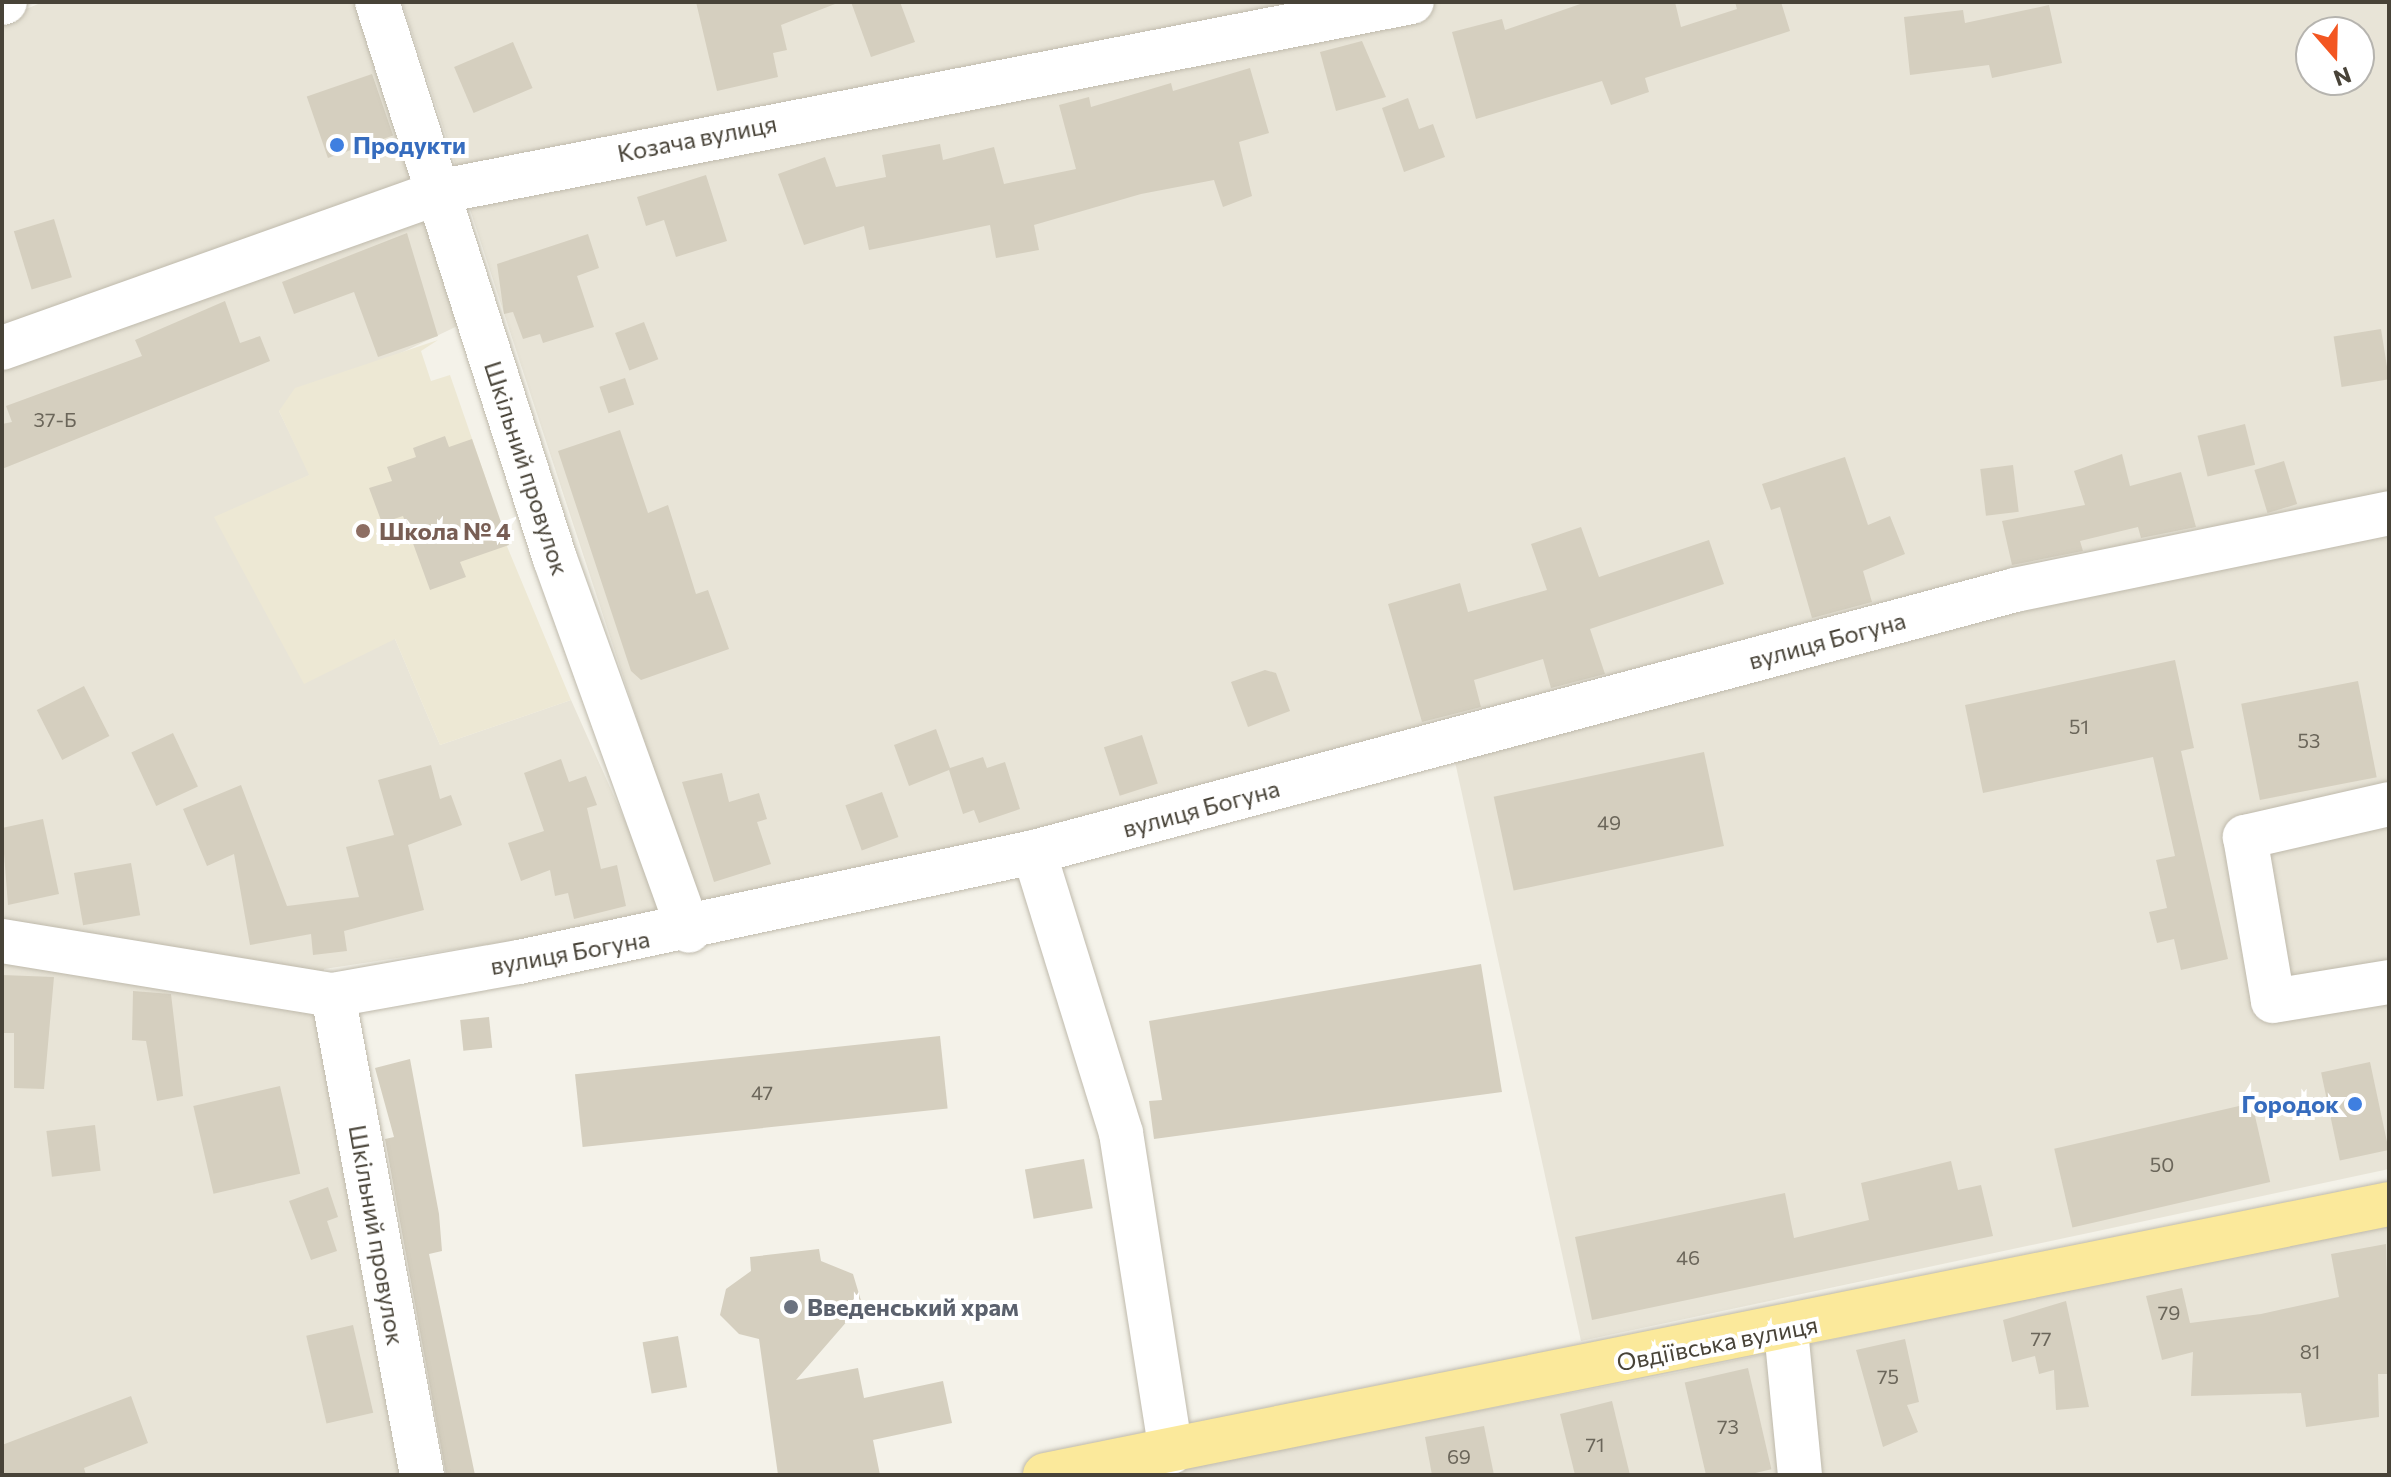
<!DOCTYPE html>
<html>
<head>
<meta charset="utf-8">
<style>
	body { margin:0 }
	#map { position:relative; width:2391px; height:1477px; overflow:hidden; background:#f4f2e9; font-family:Commissioner,sans-serif }
	div>[style] { position:absolute }
	[style*='--x'] { left:calc(var(--x)*1px); top:calc(var(--y)*1px); width:calc(var(--w)*1px); rotate:calc(var(--a)*1deg) }
	.residential>* { inset:0; background:#e8e4d7 }
	.education>* { inset:0; background:#ede8d4 }
	.building>* { inset:0; background:#d5cfbf; transform-origin:0 0 }
	.roads { filter:drop-shadow(0 0 2px #bfbaac) drop-shadow(0 0 2px #bfbaac) }
	.minor>* { height:44px; margin:-22px; padding:0 22px; transform-origin:22px; border-radius:22px; background:#fff }
	.major>* { height:44px; margin:-22px; padding:0 22px; transform-origin:22px; border-radius:22px; background:#fbe99b }
	.dots>* { width:22px; height:22px; translate:-50% -50%; box-sizing:border-box; border:4px solid #fff; border-radius:50% }
	span { translate:-50% -50%; white-space:nowrap; text-align:center; line-height:1.15; -webkit-text-stroke:8px #fff; paint-order:stroke }
	.number-label { font-size:20px; color:#6b665a }
	.number-label span { -webkit-text-stroke-width:0 }
	.street-label { font-size:24px; color:#484338 }
	.shop-label { font-size:24px; color:#366cbe; font-weight:700 }
	.left { translate:0 -50%; text-align:left }
	.right { translate:-100% -50%; text-align:right }
	.education-label { font-size:24px; color:#785e54; font-weight:700 }
	.worship-label { font-size:24px; color:#5b616d; font-weight:700 }
	.frame { position:absolute; inset:0; border:4px solid #484338; pointer-events:none }
	.north { position:absolute; left:2295px; top:16px; width:80px; height:80px; box-sizing:border-box; background:#fff; border:2px solid #b6b4af; border-radius:50%; rotate:160deg; font-size:22px; font-weight:700; line-height:32px; text-align:center; color:#484338 }
	.north::after { content:''; display:block; margin:auto; width:28px; height:36px; background:#f35621; clip-path:polygon(50% 0,100% 100%,50% 72%,0 100%) }
</style>
</head>
<body>
<div id="map">
	<div class="residential">
		<div style="clip-path:polygon(43px 2px,358px 2px,468px 321px,279px 411px,310px 475px,215px 518px,395px 639px,440px 745px,571px 700px,668px 917px,324px 969px,316px 1017px,407px 1475px,2px 1475px,2px 19px)"></div>
		<div style="clip-path:polygon(evenodd,402px 2px,2389px 2px,2389px 1169px,1581px 1341px,1447px 725px,1030px 837px,697px 902px,402px 2px,2311px 32px,2359px 32px,2359px 80px,2311px 80px,2311px 32px)"></div>
		<div style="clip-path:polygon(2389px 1222px,2389px 1475px,1143px 1475px,1675px 1373px)"></div>
	</div>
	<div class="education">
		<div style="clip-path:polygon(438px 340px,421px 351px,431px 381px,450px 375px,487px 482px,481px 484px,571px 700px,440px 745px,395px 639px,304px 684px,214px 517px,309px 475px,279px 411px,295px 388px)"></div>
	</div>
	<div class="building">
		<div style="clip-path:polygon(696px 2px,834px 2px,835px 4px,781px 25px,787px 50px,773px 53px,778px 77px,717px 91px)"></div>
		<div style="clip-path:polygon(851px 2px,900px 2px,915px 42px,871px 57px)"></div>
		<div style="clip-path:polygon(1586px 2px,1675px 2px,1681px 27px,1737px 9px,1735px 2px,1781px 2px,1790px 31px,1645px 78px,1649px 92px,1611px 105px,1602px 81px,1476px 119px,1452px 32px,1502px 19px,1505px 30px)"></div>
		<div style="clip-path:polygon(2049px 5px,2062px 63px,1992px 78px,1989px 65px,1910px 75px,1904px 17px,1963px 10px,1965px 23px)"></div>
		<div style="clip-path:polygon(1362px 41px,1386px 97px,1336px 111px,1320px 52px)"></div>
		<div style="left:513px;top:42px;width:50px;height:64px;rotate:67deg"></div>
		<div style="clip-path:polygon(1250px 68px,1269px 133px,1239px 142px,1252px 196px,1223px 207px,1214px 180px,1141px 194px,1034px 225px,1039px 250px,996px 258px,990px 225px,869px 250px,864px 226px,804px 245px,778px 174px,825px 157px,836px 187px,886px 177px,882px 155px,940px 144px,943px 160px,994px 147px,1004px 184px,1076px 169px,1059px 105px,1089px 97px,1091px 107px,1171px 83px,1173px 91px)"></div>
		<div style="left:372px;top:74px;width:65px;height:69px;rotate:71deg"></div>
		<div style="clip-path:polygon(1408px 98px,1419px 129px,1433px 124px,1445px 157px,1404px 172px,1382px 108px)"></div>
		<div style="clip-path:polygon(706px 175px,727px 241px,676px 257px,664px 220px,646px 226px,637px 197px)"></div>
		<div style="left:54px;top:219px;width:61px;height:42px;rotate:73deg"></div>
		<div style="clip-path:polygon(407px 233px,438px 336px,378px 357px,354px 292px,294px 314px,282px 282px)"></div>
		<div style="clip-path:polygon(588px 234px,599px 268px,577px 276px,594px 327px,543px 343px,540px 334px,523px 339px,513px 312px,504px 314px,497px 264px)"></div>
		<div style="clip-path:polygon(225px 301px,240px 343px,260px 336px,270px 361px,2px 469px,2px 424px,12px 422px,6px 406px,142px 356px,135px 340px)"></div>
		<div style="left:644px;top:322px;width:40px;height:31px;rotate:69deg"></div>
		<div style="left:2381px;top:329px;width:51px;height:48px;rotate:81deg"></div>
		<div style="left:625px;top:378px;width:28px;height:27px;rotate:71deg"></div>
		<div style="left:2245px;top:424px;width:42px;height:49px;rotate:76deg"></div>
		<div style="clip-path:polygon(620px 430px,648px 513px,668px 505px,696px 594px,708px 590px,729px 649px,641px 680px,631px 671px,558px 451px)"></div>
		<div style="clip-path:polygon(445px 436px,449px 447px,472px 439px,509px 545px,460px 562px,466px 577px,430px 590px,403px 516px,382px 523px,369px 488px,392px 481px,387px 467px,416px 457px,413px 448px)"></div>
		<div style="clip-path:polygon(2122px 454px,2130px 486px,2181px 472px,2196px 527px,2141px 538px,2138px 527px,2080px 541px,2083px 551px,2012px 565px,2002px 521px,2085px 505px,2074px 471px)"></div>
		<div style="clip-path:polygon(1845px 457px,1868px 525px,1890px 516px,1905px 554px,1863px 571px,1872px 602px,1812px 618px,1780px 507px,1771px 510px,1762px 484px)"></div>
		<div style="left:2284px;top:461px;width:45px;height:31px;rotate:73deg"></div>
		<div style="left:2013px;top:465px;width:47px;height:33px;rotate:83deg"></div>
		<div style="clip-path:polygon(1581px 527px,1599px 577px,1709px 540px,1724px 584px,1590px 629px,1605px 674px,1551px 688px,1543px 659px,1474px 680px,1481px 707px,1422px 722px,1388px 604px,1460px 583px,1468px 612px,1547px 590px,1531px 544px)"></div>
		<div style="clip-path:polygon(2175px 660px,2194px 748px,2181px 751px,2228px 959px,2181px 970px,2174px 939px,2157px 943px,2149px 912px,2167px 908px,2156px 860px,2175px 856px,2153px 757px,1983px 793px,1965px 705px)"></div>
		<div style="clip-path:polygon(1265px 670px,1276px 673px,1290px 711px,1248px 727px,1231px 682px)"></div>
		<div style="left:2358px;top:681px;width:98px;height:119px;rotate:79deg"></div>
		<div style="left:84px;top:686px;width:56px;height:53px;rotate:63deg"></div>
		<div style="clip-path:polygon(936px 729px,950px 768px,983px 757px,987px 768px,1005px 762px,1020px 809px,979px 823px,974px 810px,963px 814px,949px 770px,909px 786px,894px 745px)"></div>
		<div style="left:173px;top:733px;width:59px;height:46px;rotate:65deg"></div>
		<div style="left:1142px;top:735px;width:51px;height:40px;rotate:72deg"></div>
		<div style="left:1704px;top:752px;width:96px;height:215px;rotate:78deg"></div>
		<div style="clip-path:polygon(561px 759px,569px 782px,586px 776px,597px 805px,587px 808px,601px 869px,617px 865px,626px 906px,574px 919px,568px 893px,555px 896px,550px 870px,521px 881px,508px 843px,544px 831px,524px 773px)"></div>
		<div style="clip-path:polygon(431px 765px,440px 799px,451px 795px,462px 825px,408px 845px,424px 910px,344px 931px,347px 951px,313px 955px,311px 934px,250px 945px,234px 854px,207px 866px,183px 809px,241px 785px,287px 906px,359px 897px,346px 847px,394px 835px,378px 780px)"></div>
		<div style="clip-path:polygon(722px 773px,729px 802px,759px 793px,767px 819px,757px 822px,771px 864px,714px 882px,682px 782px)"></div>
		<div style="left:882px;top:792px;width:48px;height:39px;rotate:70deg"></div>
		<div style="clip-path:polygon(43px 819px,59px 894px,8px 905px,2px 828px)"></div>
		<div style="left:131px;top:863px;width:53px;height:58px;rotate:80deg"></div>
		<div style="clip-path:polygon(1481px 964px,1502px 1092px,1154px 1139px,1149px 1101px,1162px 1100px,1149px 1021px)"></div>
		<div style="clip-path:polygon(2px 975px,54px 977px,44px 1089px,14px 1088px,14px 1033px,2px 1033px)"></div>
		<div style="clip-path:polygon(133px 991px,171px 994px,183px 1096px,157px 1101px,146px 1041px,132px 1040px)"></div>
		<div style="left:489px;top:1017px;width:31px;height:29px;rotate:84deg"></div>
		<div style="left:940px;top:1036px;width:73px;height:367px;rotate:84deg"></div>
		<div style="clip-path:polygon(410px 1059px,439px 1214px,442px 1251px,429px 1254px,475px 1475px,446px 1475px,385px 1139px,394px 1137px,375px 1068px)"></div>
		<div style="left:2370px;top:1062px;width:90px;height:50px;rotate:78deg"></div>
		<div style="left:280px;top:1086px;width:90px;height:89px;rotate:77deg"></div>
		<div style="left:2252px;top:1103px;width:81px;height:203px;rotate:77deg"></div>
		<div style="left:95px;top:1125px;width:46px;height:49px;rotate:83deg"></div>
		<div style="left:1084px;top:1159px;width:50px;height:60px;rotate:80deg"></div>
		<div style="clip-path:polygon(1951px 1161px,1958px 1190px,1981px 1185px,1993px 1236px,1592px 1320px,1575px 1237px,1785px 1193px,1794px 1238px,1869px 1220px,1861px 1183px)"></div>
		<div style="clip-path:polygon(328px 1187px,338px 1217px,327px 1221px,337px 1251px,311px 1260px,289px 1201px)"></div>
		<div style="clip-path:polygon(2386px 1244px,2389px 1374px,2378px 1374px,2379px 1417px,2306px 1427px,2301px 1393px,2191px 1396px,2193px 1352px,2162px 1360px,2146px 1296px,2182px 1288px,2190px 1323px,2261px 1314px,2339px 1297px,2331px 1254px)"></div>
		<div style="clip-path:polygon(819px 1249px,821px 1261px,853px 1274px,862px 1304px,796px 1380px,858px 1368px,864px 1398px,943px 1381px,952px 1423px,873px 1440px,880px 1475px,778px 1475px,759px 1339px,739px 1334px,720px 1315px,726px 1289px,751px 1271px,750px 1257px)"></div>
		<div style="clip-path:polygon(2066px 1301px,2089px 1407px,2056px 1410px,2054px 1370px,2039px 1374px,2035px 1356px,2012px 1362px,2003px 1320px)"></div>
		<div style="left:353px;top:1325px;width:90px;height:48px;rotate:77deg"></div>
		<div style="left:678px;top:1336px;width:52px;height:36px;rotate:80deg"></div>
		<div style="clip-path:polygon(1905px 1339px,1919px 1402px,1907px 1405px,1918px 1432px,1883px 1447px,1856px 1350px)"></div>
		<div style="left:1748px;top:1368px;width:104px;height:65px;rotate:77deg"></div>
		<div style="clip-path:polygon(131px 1396px,148px 1443px,84px 1468px,86px 1475px,2px 1475px,2px 1445px)"></div>
		<div style="clip-path:polygon(1612px 1401px,1630px 1475px,1575px 1475px,1560px 1414px)"></div>
		<div style="clip-path:polygon(1484px 1426px,1494px 1475px,1432px 1475px,1425px 1437px)"></div>
	</div>
	<div class="roads">
		<div class="minor">
			<div style="--x:377;--y:2;--w:585;--a:72.28"></div>
			<div style="--x:555;--y:559;--w:395;--a:70.2"></div>
			<div style="--x:2;--y:3;--w:3;--a:-18"></div>
			<div style="--x:2;--y:348;--w:467;--a:-19.6"></div>
			<div style="--x:442;--y:191;--w:988;--a:-11.03"></div>
			<div style="--x:2389;--y:804;--w:148;--a:167.1"></div>
			<div style="--x:2245;--y:837;--w:166;--a:80.3"></div>
			<div style="--x:2273;--y:1001;--w:118;--a:-9.3"></div>
			<div style="--x:1034;--y:852;--w:294;--a:72.8"></div>
			<div style="--x:1121;--y:1133;--w:323;--a:81.1"></div>
			<div style="--x:2;--y:941;--w:335;--a:9.3"></div>
			<div style="--x:333;--y:995;--w:189;--a:-10.1"></div>
			<div style="--x:519;--y:962;--w:527;--a:-12.06"></div>
			<div style="--x:1034;--y:852;--w:1015;--a:-14.95"></div>
			<div style="--x:2015;--y:590;--w:382;--a:-11.6"></div>
			<div style="--x:333;--y:995;--w:488;--a:79.5"></div>
			<div style="--x:1786;--y:1330;--w:146;--a:84.5"></div>
		</div>
		<div class="major">
			<div style="--x:1045;--y:1475;--w:1371;--a:-11.4"></div>
		</div>
	</div>
	<div class="dots">
		<div style="left:337px;top:145px;background:#3f7fe0"></div>
		<div style="left:363px;top:531px;background:#8d6e63"></div>
		<div style="left:2355px;top:1104px;background:#3f7fe0"></div>
		<div style="left:791px;top:1307px;background:#6b7280"></div>
	</div>
	<div class="number-label">
		<span style="left:55px;top:419px">37-Б</span>
		<span style="left:2079px;top:726px">51</span>
		<span style="left:2309px;top:740px">53</span>
		<span style="left:1609px;top:822px">49</span>
		<span style="left:762px;top:1092px">47</span>
		<span style="left:2162px;top:1164px">50</span>
		<span style="left:1688px;top:1257px">46</span>
		<span style="left:2169px;top:1312px">79</span>
		<span style="left:2041px;top:1338px">77</span>
		<span style="left:2310px;top:1351px">81</span>
		<span style="left:1888px;top:1376px">75</span>
		<span style="left:1728px;top:1426px">73</span>
		<span style="left:1595px;top:1444px">71</span>
		<span style="left:1459px;top:1456px">69</span>
	</div>
	<div class="street-label">
		<span style="left:697px;top:138px;rotate:-11deg">Козача вулиця</span>
		<span style="left:527px;top:468px;rotate:72deg">Шкільний провулок</span>
		<span style="left:1827px;top:640px;rotate:-15deg">вулиця Богуна</span>
		<span style="left:1201px;top:808px;rotate:-15deg">вулиця Богуна</span>
		<span style="left:570px;top:952px;rotate:-10deg">вулиця Богуна</span>
		<span style="left:377px;top:1235px;rotate:80deg">Шкільний провулок</span>
		<span style="left:1717px;top:1343px;rotate:-11deg">Овдіївська вулиця</span>
	</div>
	<div class="shop-label">
		<span class="left" style="left:353px;top:145px">Продукти</span>
		<span class="right" style="left:2339px;top:1104px">Городок</span>
	</div>
	<div class="education-label">
		<span class="left" style="left:379px;top:531px">Школа № 4</span>
	</div>
	<div class="worship-label">
		<span class="left" style="left:807px;top:1307px">Введенський храм</span>
	</div>
	<div class="frame"></div>
	<div class="north">N</div>
</div>
</body>
</html>
